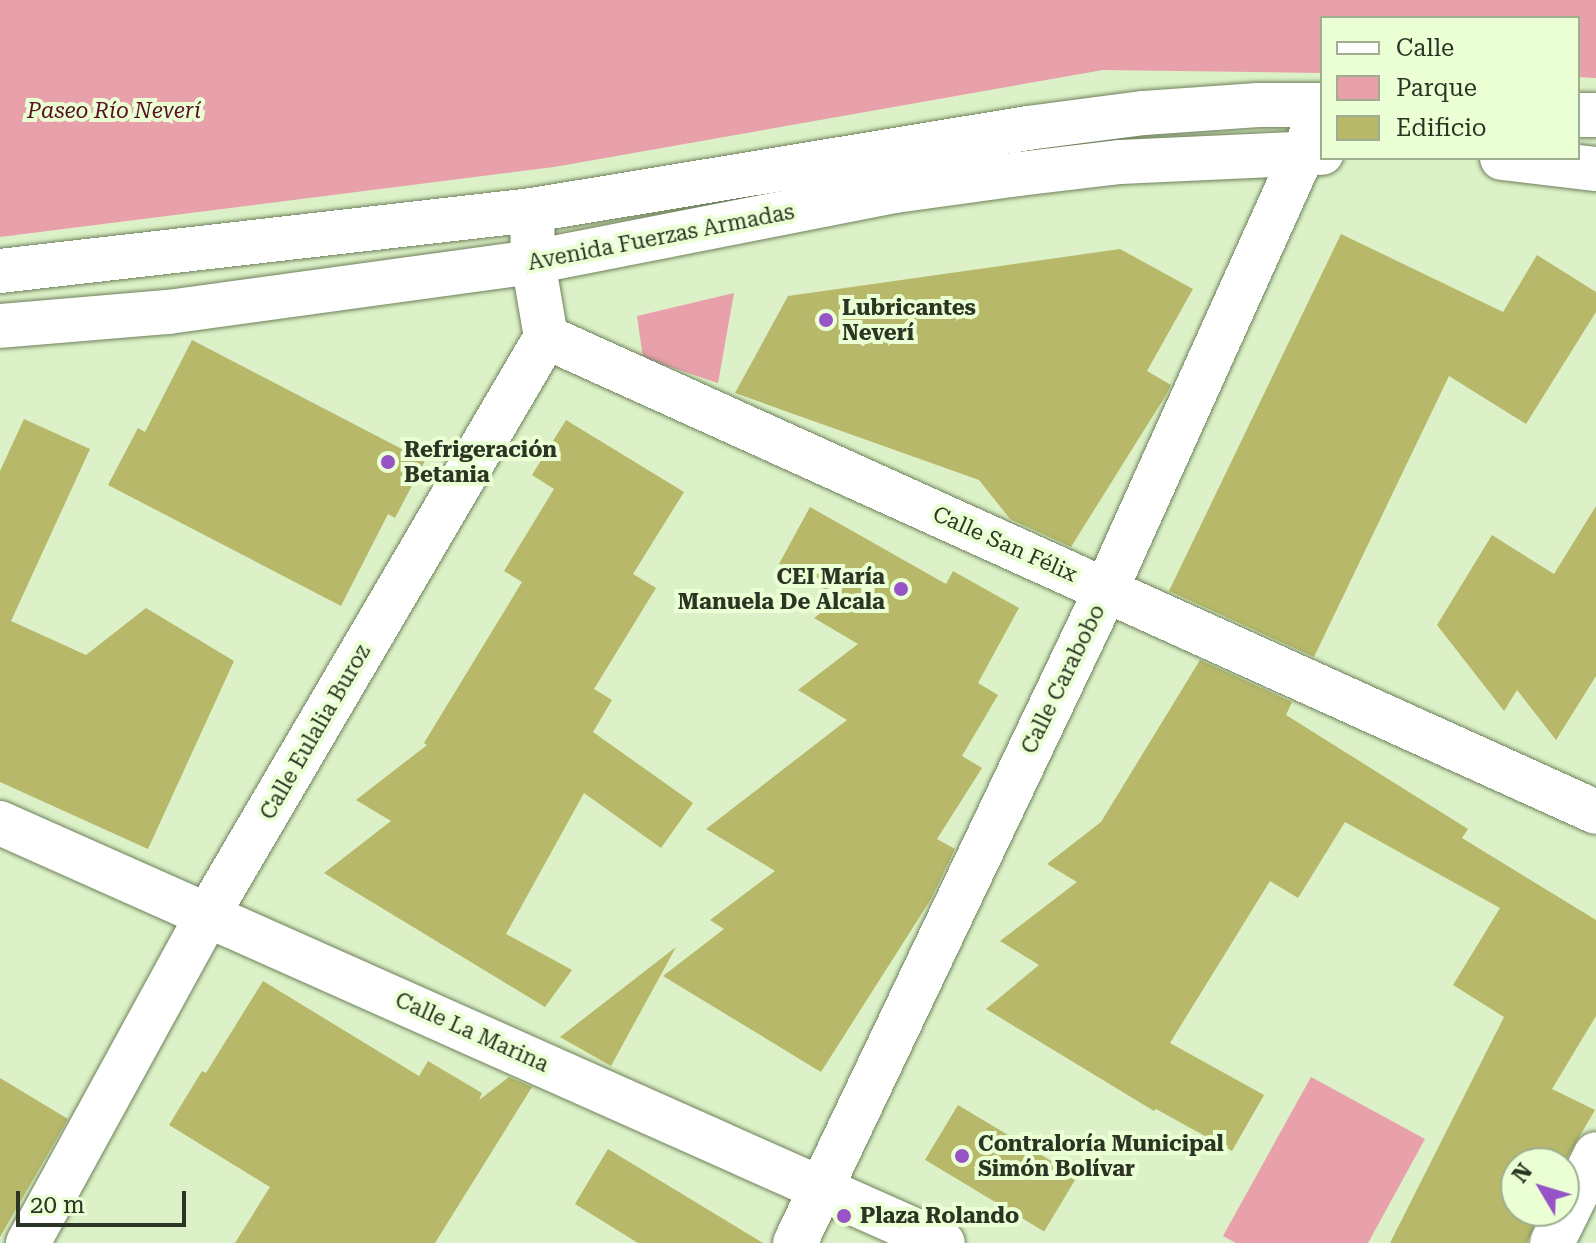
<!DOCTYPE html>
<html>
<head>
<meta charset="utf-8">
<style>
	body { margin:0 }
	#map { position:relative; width:1596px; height:1243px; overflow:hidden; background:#dcf1c7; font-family:"Roboto Serif",serif }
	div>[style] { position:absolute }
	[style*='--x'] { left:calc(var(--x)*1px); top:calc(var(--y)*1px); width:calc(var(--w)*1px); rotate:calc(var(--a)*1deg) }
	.green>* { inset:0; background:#e8a0ab }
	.building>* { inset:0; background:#b7b869; transform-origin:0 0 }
	.roads { filter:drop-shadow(0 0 2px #6e815b) drop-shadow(0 0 2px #6e815b) }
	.minor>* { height:44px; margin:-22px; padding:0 22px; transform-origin:22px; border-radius:22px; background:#fff }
	.tertiary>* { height:44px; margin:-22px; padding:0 22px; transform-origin:22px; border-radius:22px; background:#fff }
	.dots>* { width:22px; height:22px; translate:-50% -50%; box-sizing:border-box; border:4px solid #eaffd4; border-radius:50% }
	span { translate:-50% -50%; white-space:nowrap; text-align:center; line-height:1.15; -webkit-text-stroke:8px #eaffd4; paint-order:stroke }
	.park-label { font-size:22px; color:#591025; font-style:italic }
	.street-label { font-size:22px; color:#2c3424 }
	.poi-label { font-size:22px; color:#2c3424; font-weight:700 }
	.left { translate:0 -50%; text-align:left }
	.right { translate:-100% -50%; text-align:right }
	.legend { position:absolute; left:1320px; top:16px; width:260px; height:144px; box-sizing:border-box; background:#eaffd4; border:2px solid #9eae8e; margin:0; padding:10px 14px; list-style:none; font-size:24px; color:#2c3424 }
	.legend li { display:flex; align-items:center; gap:16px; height:40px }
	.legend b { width:40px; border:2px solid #9eae8e }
	.north { position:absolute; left:1500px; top:1147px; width:80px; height:80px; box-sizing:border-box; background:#eaffd4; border:2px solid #9eae8e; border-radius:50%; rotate:308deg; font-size:22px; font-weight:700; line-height:32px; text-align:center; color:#2c3424 }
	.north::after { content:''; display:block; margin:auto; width:28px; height:36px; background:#9853c7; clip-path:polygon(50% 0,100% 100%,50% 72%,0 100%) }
	.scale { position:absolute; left:16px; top:1191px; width:170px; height:36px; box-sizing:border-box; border:4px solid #2c3424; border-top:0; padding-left:10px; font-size:24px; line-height:28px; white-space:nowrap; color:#2c3424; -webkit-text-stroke:6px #eaffd4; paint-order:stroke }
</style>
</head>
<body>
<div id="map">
	<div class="green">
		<div style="clip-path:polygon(0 0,1596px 0,1596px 78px,1578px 77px,1578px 18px,1322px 18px,1322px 73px,1103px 70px,554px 167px,0 237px)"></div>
		<div style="clip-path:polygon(734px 293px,718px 383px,643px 358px,637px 316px)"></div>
		<div style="clip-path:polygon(1311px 1077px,1425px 1139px,1368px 1243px,1236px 1243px,1223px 1236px)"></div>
	</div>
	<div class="building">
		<div style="clip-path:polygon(1341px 234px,1503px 312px,1537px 255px,1596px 292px,1596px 312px,1526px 424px,1449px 376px,1314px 657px,1169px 591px)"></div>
		<div style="clip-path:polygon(1120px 249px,1193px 289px,1147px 371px,1171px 385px,1166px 395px,1071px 547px,1010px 519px,979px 480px,735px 393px,788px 296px)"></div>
		<div style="clip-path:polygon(192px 340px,425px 461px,395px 518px,388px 514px,341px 606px,108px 485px,138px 428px,145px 432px)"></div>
		<div style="clip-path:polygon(24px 419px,90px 449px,11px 621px,86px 655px,146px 608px,234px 661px,148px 849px,0 782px,0 471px)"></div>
		<div style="clip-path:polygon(566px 420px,684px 492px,633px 574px,656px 588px,594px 689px,612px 700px,593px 732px,693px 803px,661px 848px,584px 793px,506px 934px,572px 970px,545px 1007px,324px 873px,391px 821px,356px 800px,427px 745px,424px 743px,522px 582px,504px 571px,554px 489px,532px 475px)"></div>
		<div style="clip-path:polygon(1596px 506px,1596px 676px,1556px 740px,1517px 690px,1504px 711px,1437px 625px,1492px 535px,1554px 574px)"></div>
		<div style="clip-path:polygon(810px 507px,946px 584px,953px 571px,1019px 608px,978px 683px,998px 695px,962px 756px,982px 768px,937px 839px,955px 849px,931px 899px,821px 1072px,663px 976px,724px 929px,710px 920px,775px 871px,706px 829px,847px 720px,798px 690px,858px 644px,814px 618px,840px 598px,779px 564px)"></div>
		<div style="clip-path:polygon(1200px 660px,1292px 702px,1286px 715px,1468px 829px,1462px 838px,1596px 920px,1596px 1016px,1552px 1089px,1595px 1110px,1564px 1163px,1516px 1163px,1516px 1211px,1540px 1211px,1527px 1243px,1390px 1243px,1504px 1017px,1453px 985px,1500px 908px,1345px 822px,1298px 898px,1270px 881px,1170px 1043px,1264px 1095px,1232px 1151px,1156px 1109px,1154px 1111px,986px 1009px,1039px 965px,1000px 941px,1077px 882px,1047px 864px,1101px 822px)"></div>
		<div style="clip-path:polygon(676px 947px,611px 1066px,560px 1037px)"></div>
		<div style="clip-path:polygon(263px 981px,419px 1076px,428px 1061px,482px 1093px,479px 1100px,509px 1077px,532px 1087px,435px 1243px,235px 1243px,270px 1187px,169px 1125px,202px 1071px,206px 1073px)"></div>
		<div style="clip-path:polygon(0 1078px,68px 1119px,0 1237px)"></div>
		<div style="left:958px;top:1105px;width:139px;height:64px;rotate:31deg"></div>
		<div style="clip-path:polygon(608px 1149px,763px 1243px,638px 1243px,575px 1204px)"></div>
	</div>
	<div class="roads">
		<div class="minor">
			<div style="--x:546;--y:337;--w:1152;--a:24.34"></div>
			<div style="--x:0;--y:823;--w:1032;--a:24.01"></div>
			<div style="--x:28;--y:1243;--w:375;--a:-61.3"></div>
			<div style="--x:208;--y:914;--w:669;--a:-59.64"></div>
			<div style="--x:546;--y:337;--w:76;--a:-99.8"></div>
			<div style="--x:533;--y:262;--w:52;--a:-91.1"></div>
			<div style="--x:795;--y:1243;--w:723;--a:-64.53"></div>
			<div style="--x:1106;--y:590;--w:525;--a:-65.73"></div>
			<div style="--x:1552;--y:1243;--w:99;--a:-63.7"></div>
		</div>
		<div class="tertiary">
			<div style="--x:1578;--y:115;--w:18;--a:0"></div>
			<div style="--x:1502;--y:158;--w:95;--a:6.7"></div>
			<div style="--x:0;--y:271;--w:535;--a:-6.54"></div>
			<div style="--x:532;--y:210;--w:503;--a:-9.39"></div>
			<div style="--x:1028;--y:128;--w:117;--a:-7.4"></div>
			<div style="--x:1144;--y:113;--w:114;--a:-4"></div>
			<div style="--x:1258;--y:105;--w:64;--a:0"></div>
			<div style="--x:0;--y:326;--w:169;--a:-4.8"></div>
			<div style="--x:168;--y:312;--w:368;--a:-7.8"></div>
			<div style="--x:533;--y:262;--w:369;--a:-11.1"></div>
			<div style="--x:895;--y:191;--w:125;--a:-7.8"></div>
			<div style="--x:1019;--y:174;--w:102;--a:-6.8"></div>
			<div style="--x:1120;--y:162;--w:202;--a:-2.6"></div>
		</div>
	</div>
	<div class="dots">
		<div style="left:826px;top:320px;background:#9853c7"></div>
		<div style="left:388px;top:462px;background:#9853c7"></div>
		<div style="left:901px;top:589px;background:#9853c7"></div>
		<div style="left:962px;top:1156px;background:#9853c7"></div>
		<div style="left:844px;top:1216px;background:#9853c7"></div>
	</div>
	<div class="park-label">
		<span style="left:114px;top:111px">Paseo Río Neverí</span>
	</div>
	<div class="street-label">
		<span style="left:661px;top:237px;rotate:-11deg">Avenida Fuerzas Armadas</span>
		<span style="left:1005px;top:544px;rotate:24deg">Calle San Félix</span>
		<span style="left:1063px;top:679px;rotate:-64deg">Calle Carabobo</span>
		<span style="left:315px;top:732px;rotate:-60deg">Calle Eulalia Buroz</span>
		<span style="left:472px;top:1032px;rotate:24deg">Calle La Marina</span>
	</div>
	<div class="poi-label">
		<span class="left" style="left:842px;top:320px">Lubricantes<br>Neverí</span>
		<span class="left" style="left:404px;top:462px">Refrigeración<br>Betania</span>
		<span class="right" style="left:885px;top:589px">CEI María<br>Manuela De Alcala</span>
		<span class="left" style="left:978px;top:1156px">Contraloría Municipal<br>Simón Bolívar</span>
		<span class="left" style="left:860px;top:1216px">Plaza Rolando</span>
	</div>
	<ul class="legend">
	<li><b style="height:10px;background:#fff"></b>Calle</li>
	<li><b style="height:22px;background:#e8a0ab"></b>Parque</li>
	<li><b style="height:22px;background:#b7b869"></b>Edificio</li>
	</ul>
	<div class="north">N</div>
	<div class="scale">20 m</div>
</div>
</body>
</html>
